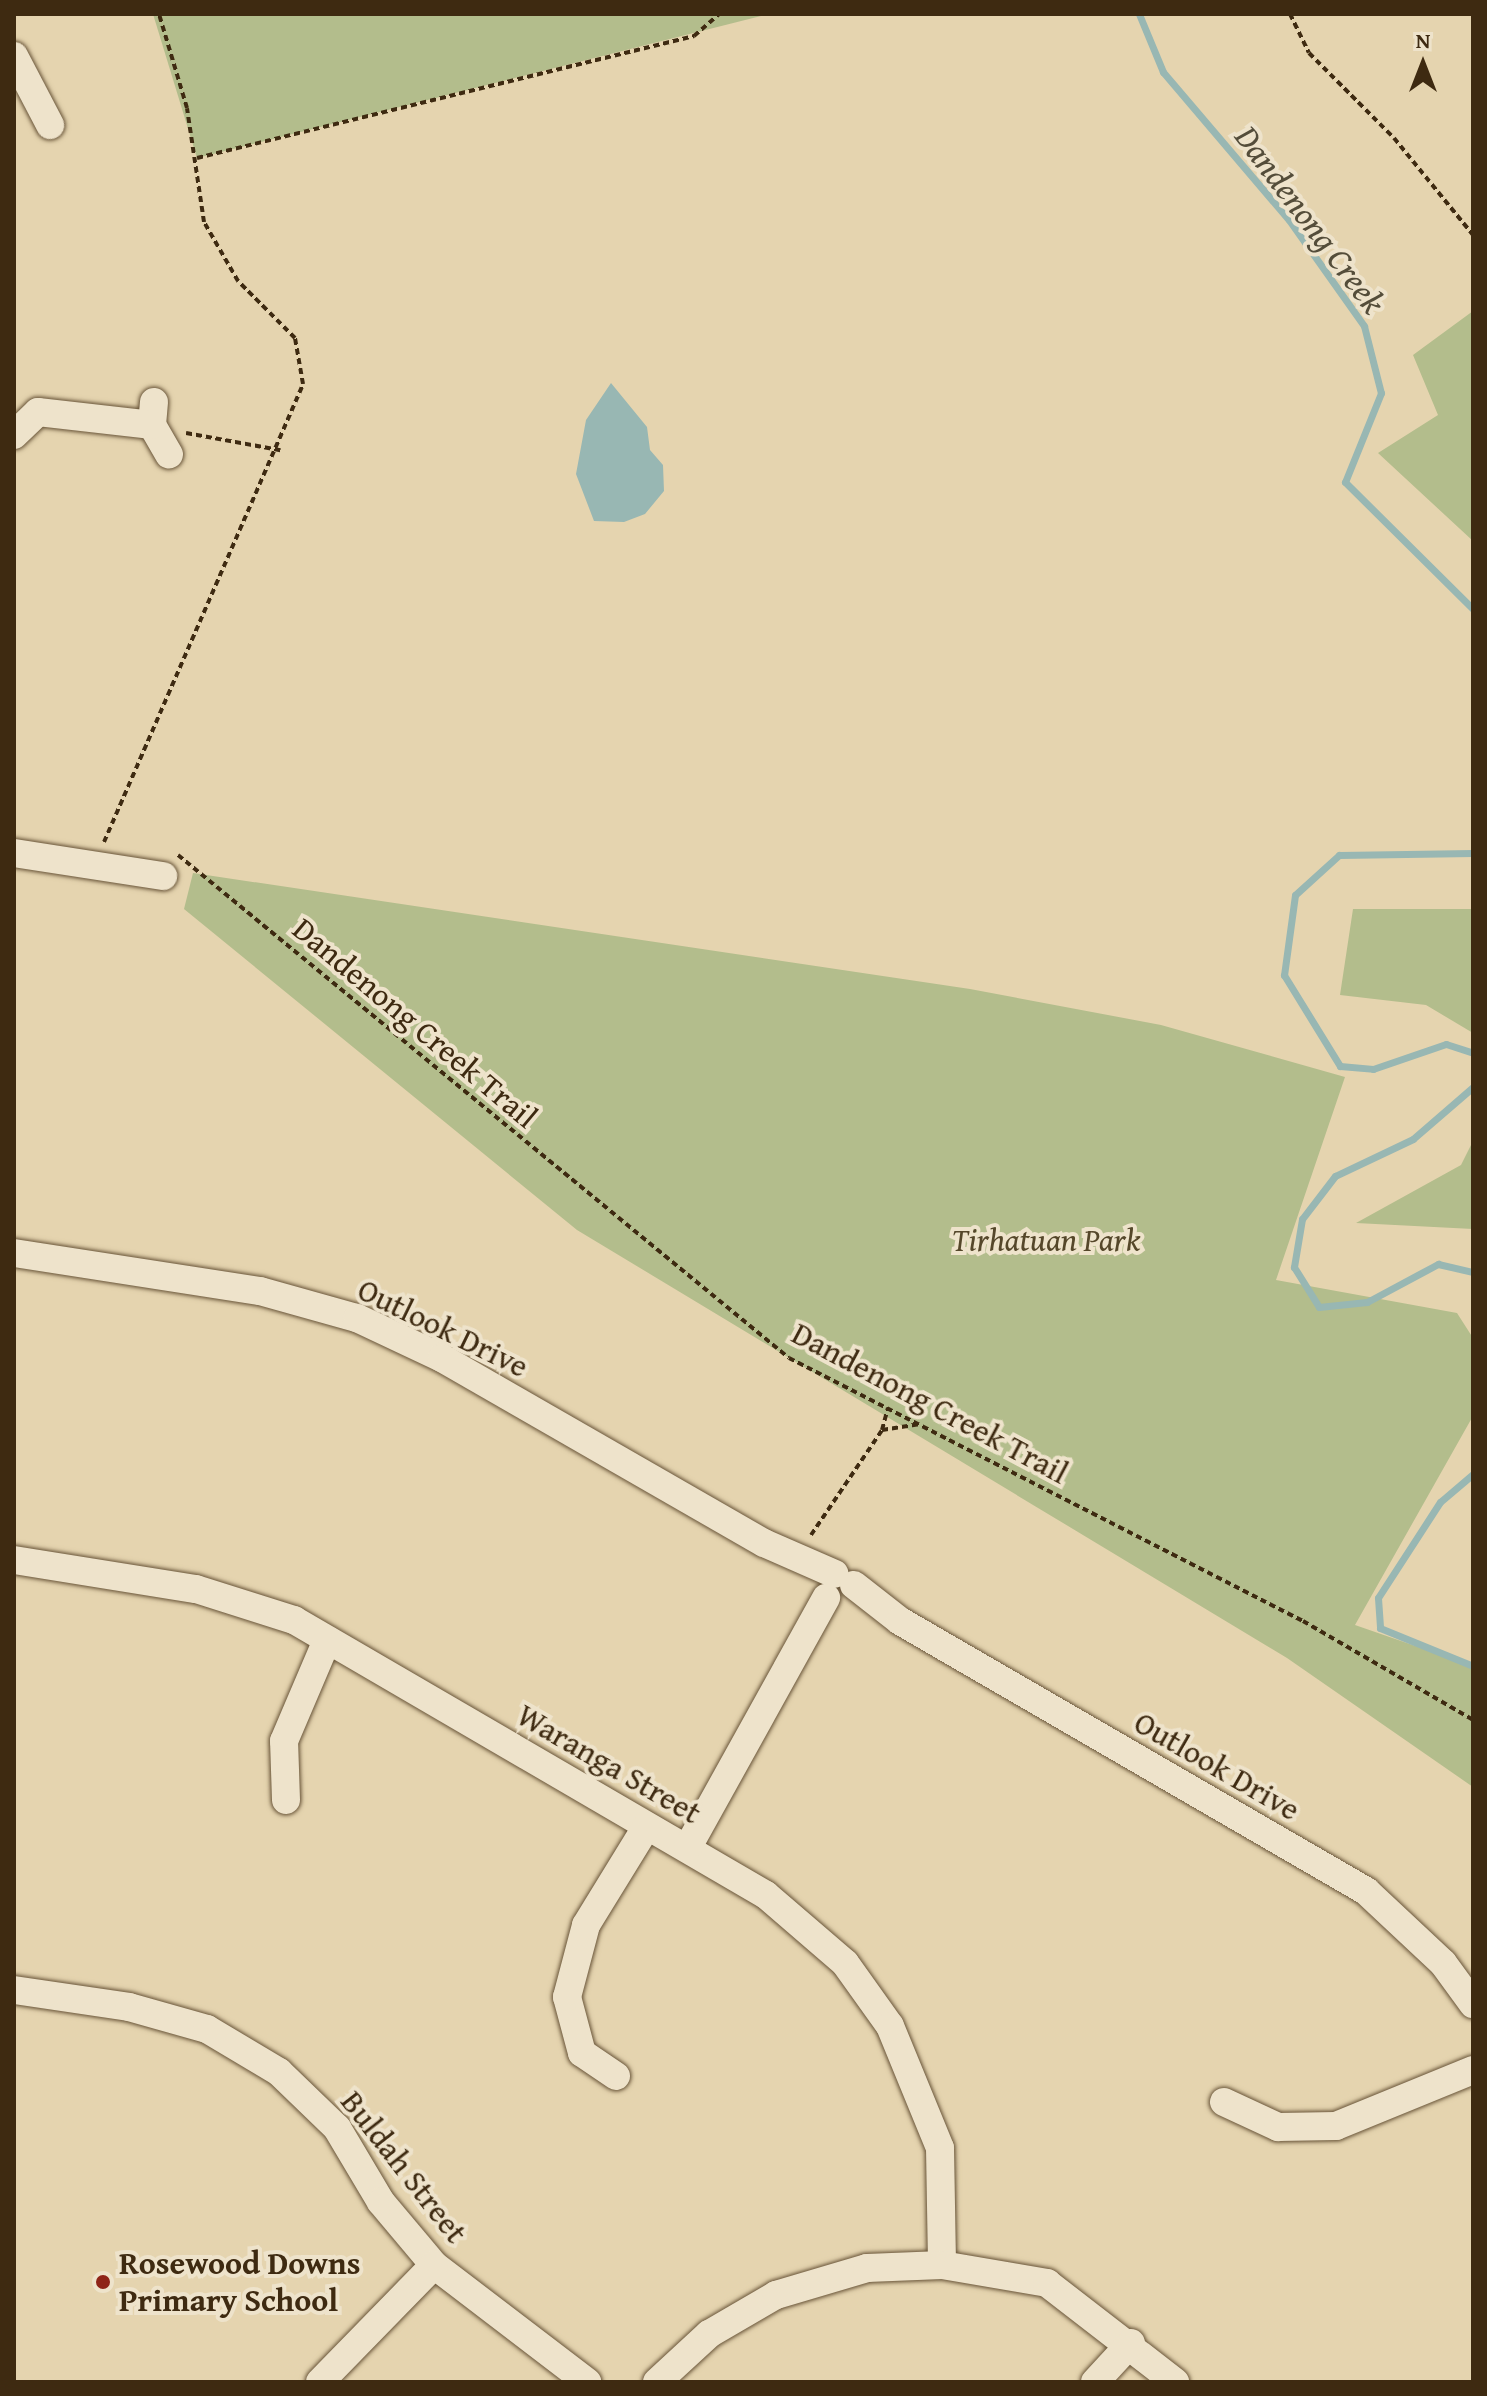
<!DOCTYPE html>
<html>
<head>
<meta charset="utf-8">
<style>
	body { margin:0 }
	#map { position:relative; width:1487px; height:2396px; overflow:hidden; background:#e5d4af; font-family:"Gentium Book Plus",serif }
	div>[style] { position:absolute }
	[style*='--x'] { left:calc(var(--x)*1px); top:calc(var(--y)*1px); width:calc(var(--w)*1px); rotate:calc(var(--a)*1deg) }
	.green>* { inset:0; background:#b3bd8c }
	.water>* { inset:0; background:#98b7b3 }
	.stream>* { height:7px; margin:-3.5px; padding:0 3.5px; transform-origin:3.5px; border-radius:3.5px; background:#98b7b3 }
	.path>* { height:4px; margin-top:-2px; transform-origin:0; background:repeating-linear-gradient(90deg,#3e2a11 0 6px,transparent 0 10px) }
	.roads { filter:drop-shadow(0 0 2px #685438) drop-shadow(0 0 2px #685438) }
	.minor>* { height:28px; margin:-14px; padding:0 14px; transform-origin:14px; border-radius:14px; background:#eee3cb }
	.dots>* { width:22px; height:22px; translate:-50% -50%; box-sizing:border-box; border:4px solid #eee3cb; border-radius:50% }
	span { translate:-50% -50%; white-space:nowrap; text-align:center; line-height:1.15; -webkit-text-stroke:8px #eee3cb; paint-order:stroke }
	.street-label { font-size:32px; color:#3e2a11 }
	.park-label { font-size:32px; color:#55472a; font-style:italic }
	.poi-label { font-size:32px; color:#3e2a11; font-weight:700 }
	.left { translate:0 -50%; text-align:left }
	.water-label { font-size:34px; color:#544d3a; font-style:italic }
	.frame { position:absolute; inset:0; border:16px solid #3e2a11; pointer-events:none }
	.north { position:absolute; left:1383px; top:24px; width:80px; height:80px; -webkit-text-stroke:6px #eee3cb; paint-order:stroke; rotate:0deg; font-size:22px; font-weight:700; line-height:32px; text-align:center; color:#3e2a11 }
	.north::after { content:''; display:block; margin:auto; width:28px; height:36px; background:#3e2a11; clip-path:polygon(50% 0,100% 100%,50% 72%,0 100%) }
</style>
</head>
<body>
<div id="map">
	<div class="green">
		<div style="clip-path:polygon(153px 14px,769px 14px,197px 158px)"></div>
		<div style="clip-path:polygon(1473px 311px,1473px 541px,1378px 453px,1438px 415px,1413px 355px)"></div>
		<div style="clip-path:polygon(193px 873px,970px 989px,1161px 1025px,1345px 1077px,1276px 1280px,1457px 1313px,1473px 1338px,1473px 1416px,1355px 1625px,1473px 1666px,1473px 1787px,1287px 1658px,577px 1230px,184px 909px)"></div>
		<div style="clip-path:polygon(1353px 909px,1473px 909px,1473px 1033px,1426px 1005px,1340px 995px)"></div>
		<div style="clip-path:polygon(1473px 1141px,1473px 1229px,1356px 1223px,1461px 1165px)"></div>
	</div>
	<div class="water">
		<div style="clip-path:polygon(611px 383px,647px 427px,650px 450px,663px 465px,664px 491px,645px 514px,624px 522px,594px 521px,576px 474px,586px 420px)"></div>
	</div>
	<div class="stream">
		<div style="--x:1139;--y:14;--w:63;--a:67.5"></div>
		<div style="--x:1163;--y:72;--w:194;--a:49.6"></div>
		<div style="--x:1289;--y:220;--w:130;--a:54.7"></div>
		<div style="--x:1364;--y:326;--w:69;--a:75.8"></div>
		<div style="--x:1381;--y:393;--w:96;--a:112"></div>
		<div style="--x:1345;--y:482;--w:180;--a:44.8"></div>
		<div style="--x:1473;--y:853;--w:134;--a:179.1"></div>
		<div style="--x:1339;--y:855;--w:59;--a:137.7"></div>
		<div style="--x:1295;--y:895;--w:81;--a:97.8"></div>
		<div style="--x:1284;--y:975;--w:107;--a:58.4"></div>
		<div style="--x:1340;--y:1066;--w:33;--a:5"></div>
		<div style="--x:1373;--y:1069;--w:77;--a:-18.9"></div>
		<div style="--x:1446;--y:1044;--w:28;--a:18"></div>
		<div style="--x:1473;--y:1087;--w:79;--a:139.1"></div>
		<div style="--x:1413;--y:1139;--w:86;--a:154.6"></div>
		<div style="--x:1335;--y:1176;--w:54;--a:127.5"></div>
		<div style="--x:1302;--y:1219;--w:49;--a:99.5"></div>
		<div style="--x:1294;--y:1267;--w:47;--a:58"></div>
		<div style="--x:1319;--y:1307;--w:48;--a:-5.9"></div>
		<div style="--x:1367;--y:1302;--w:81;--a:-28.2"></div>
		<div style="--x:1438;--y:1264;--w:36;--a:13"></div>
		<div style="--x:1473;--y:1474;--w:43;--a:139.7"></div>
		<div style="--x:1440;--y:1502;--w:114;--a:122.9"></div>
		<div style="--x:1378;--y:1598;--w:30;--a:86"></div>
		<div style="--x:1380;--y:1628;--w:100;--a:22.2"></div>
	</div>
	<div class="path">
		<div style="--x:1290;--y:14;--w:43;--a:64"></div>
		<div style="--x:1309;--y:53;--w:120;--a:45"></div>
		<div style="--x:1394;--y:138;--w:125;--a:50.8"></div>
		<div style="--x:197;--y:158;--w:512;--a:-13.79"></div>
		<div style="--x:694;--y:36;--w:33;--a:-41"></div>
		<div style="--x:186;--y:433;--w:96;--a:10.3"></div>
		<div style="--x:104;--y:842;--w:499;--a:-66.5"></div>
		<div style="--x:303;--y:384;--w:47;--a:-99.9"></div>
		<div style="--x:295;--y:338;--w:81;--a:-135"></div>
		<div style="--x:238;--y:281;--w:68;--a:-120"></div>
		<div style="--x:204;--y:222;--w:115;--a:-98.5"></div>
		<div style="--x:187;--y:108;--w:98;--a:-106.6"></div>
		<div style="--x:178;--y:855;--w:791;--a:39.46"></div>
		<div style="--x:789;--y:1358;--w:577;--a:27.1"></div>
		<div style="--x:1303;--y:1621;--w:197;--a:30.2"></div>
		<div style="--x:882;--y:1430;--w:37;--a:-9"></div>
		<div style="--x:811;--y:1535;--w:127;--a:-55.9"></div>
		<div style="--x:882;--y:1430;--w:23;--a:-75"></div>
	</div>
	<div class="roads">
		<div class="minor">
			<div style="--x:14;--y:56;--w:78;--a:62.4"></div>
			<div style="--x:154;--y:402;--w:23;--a:95"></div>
			<div style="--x:152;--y:425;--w:34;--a:60"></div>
			<div style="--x:14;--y:435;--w:33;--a:-44"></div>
			<div style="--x:38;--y:412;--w:115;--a:6.5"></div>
			<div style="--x:14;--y:853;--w:151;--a:8.8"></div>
			<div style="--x:14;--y:1253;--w:249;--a:8.8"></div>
			<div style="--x:260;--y:1291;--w:101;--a:15.6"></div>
			<div style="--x:357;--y:1318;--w:94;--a:25.2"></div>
			<div style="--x:442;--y:1358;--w:371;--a:29.9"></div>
			<div style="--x:764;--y:1543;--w:77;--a:23.6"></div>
			<div style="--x:14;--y:1560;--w:184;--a:9.1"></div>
			<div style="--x:196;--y:1589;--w:103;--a:17.6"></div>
			<div style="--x:294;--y:1620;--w:546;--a:30.23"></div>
			<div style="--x:766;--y:1895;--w:104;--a:40.7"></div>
			<div style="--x:845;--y:1963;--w:77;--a:54.5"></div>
			<div style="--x:890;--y:2026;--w:132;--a:67.7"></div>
			<div style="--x:940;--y:2148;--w:117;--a:89"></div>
			<div style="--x:854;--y:1585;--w:58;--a:38"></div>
			<div style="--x:900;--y:1621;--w:539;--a:30.09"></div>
			<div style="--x:1366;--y:1891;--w:105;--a:43.1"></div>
			<div style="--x:1443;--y:1963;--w:51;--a:53.8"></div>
			<div style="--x:286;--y:1800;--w:59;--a:-91.9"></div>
			<div style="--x:284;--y:1741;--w:110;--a:-66.9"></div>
			<div style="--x:688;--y:1847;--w:285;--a:-61"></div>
			<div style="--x:14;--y:1990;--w:116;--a:8.4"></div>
			<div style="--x:129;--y:2007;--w:81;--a:15.8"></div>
			<div style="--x:207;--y:2029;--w:84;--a:30.8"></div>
			<div style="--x:279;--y:2072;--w:81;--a:44"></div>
			<div style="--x:337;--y:2128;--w:86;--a:59.3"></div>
			<div style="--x:381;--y:2202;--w:82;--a:49.9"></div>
			<div style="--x:434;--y:2265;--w:193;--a:37.4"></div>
			<div style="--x:616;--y:2076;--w:41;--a:-145.9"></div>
			<div style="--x:582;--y:2053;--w:58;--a:-105"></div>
			<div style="--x:567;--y:1997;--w:74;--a:-75.2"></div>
			<div style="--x:586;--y:1925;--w:116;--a:-58.4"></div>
			<div style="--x:1224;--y:2102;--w:60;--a:24.8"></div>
			<div style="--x:1278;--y:2127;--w:58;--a:-1"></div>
			<div style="--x:1336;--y:2126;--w:148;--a:-22.2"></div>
			<div style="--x:320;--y:2382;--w:163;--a:-45.7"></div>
			<div style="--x:657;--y:2382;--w:71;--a:-42.7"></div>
			<div style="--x:709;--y:2334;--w:78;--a:-30.2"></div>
			<div style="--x:776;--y:2295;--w:95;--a:-16.5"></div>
			<div style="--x:867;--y:2268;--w:75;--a:-2.3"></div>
			<div style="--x:942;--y:2265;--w:107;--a:9.7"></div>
			<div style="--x:1047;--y:2283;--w:162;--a:37.7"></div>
			<div style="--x:1095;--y:2382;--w:53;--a:-47.3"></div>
		</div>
	</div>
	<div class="dots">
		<div style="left:103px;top:2282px;background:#8f2418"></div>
	</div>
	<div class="street-label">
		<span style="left:415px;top:1023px;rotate:40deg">Dandenong Creek Trail</span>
		<span style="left:443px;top:1328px;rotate:26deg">Outlook Drive</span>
		<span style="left:930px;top:1403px;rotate:28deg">Dandenong Creek Trail</span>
		<span style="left:609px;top:1764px;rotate:30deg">Waranga Street</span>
		<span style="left:1217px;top:1766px;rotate:30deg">Outlook Drive</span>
		<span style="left:404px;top:2167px;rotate:52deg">Buldah Street</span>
	</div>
	<div class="park-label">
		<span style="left:1046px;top:1240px">Tirhatuan Park</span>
	</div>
	<div class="poi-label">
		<span class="left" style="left:119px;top:2282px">Rosewood Downs<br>Primary School</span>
	</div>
	<div class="water-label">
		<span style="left:1311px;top:219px;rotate:53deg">Dandenong Creek</span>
	</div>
	<div class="frame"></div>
	<div class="north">N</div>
</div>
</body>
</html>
